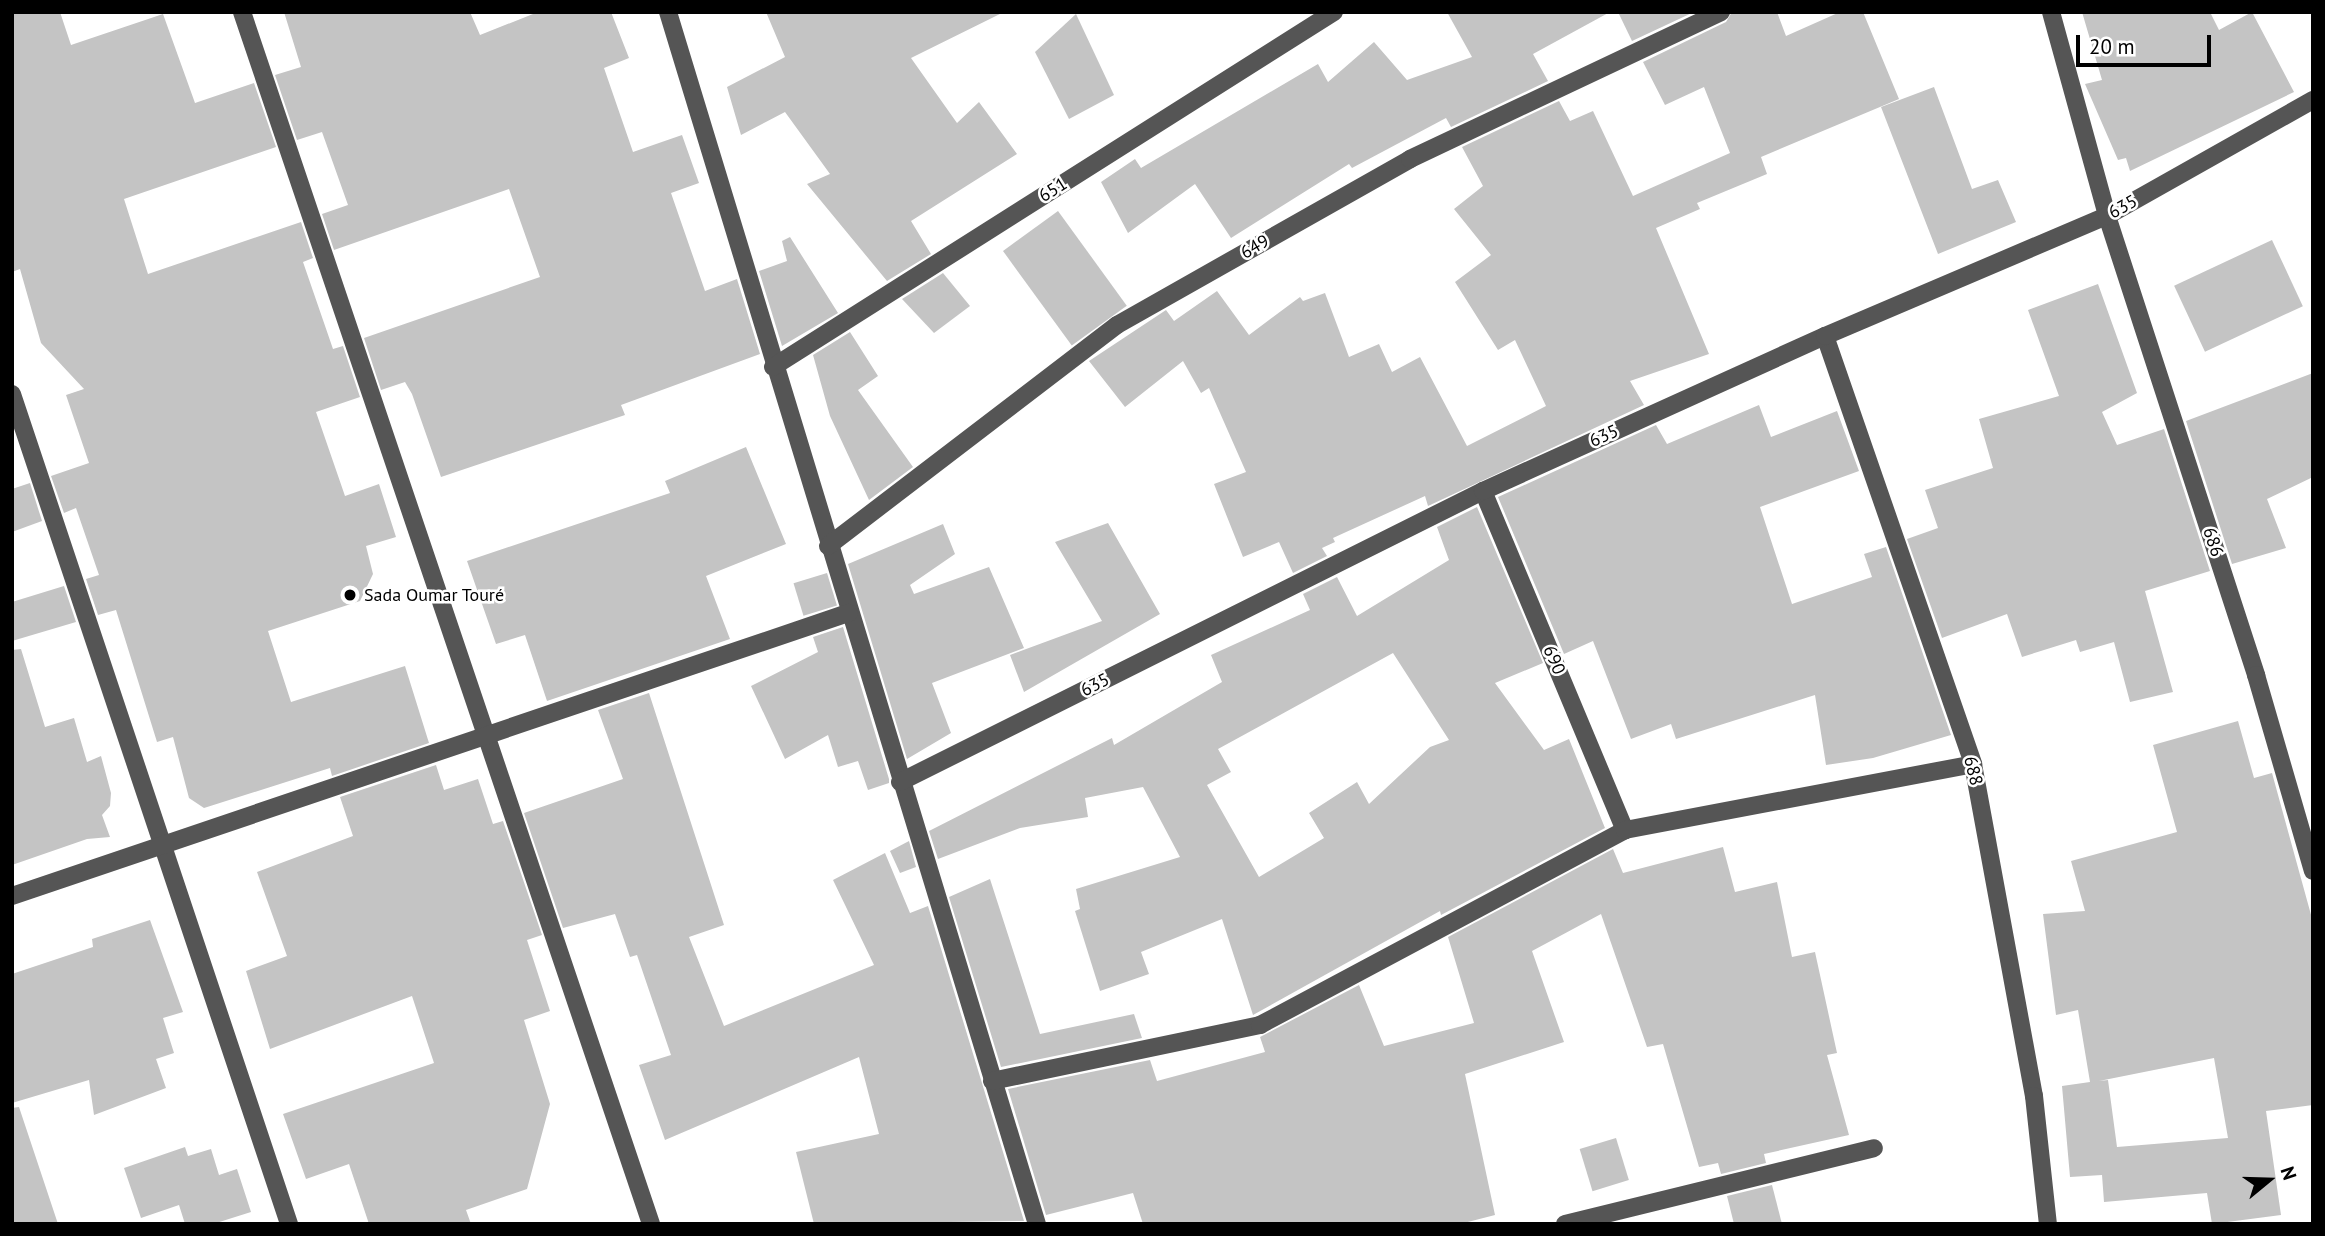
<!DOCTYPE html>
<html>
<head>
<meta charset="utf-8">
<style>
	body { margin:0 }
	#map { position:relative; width:2325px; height:1236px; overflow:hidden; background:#fff; font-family:"PT Sans",sans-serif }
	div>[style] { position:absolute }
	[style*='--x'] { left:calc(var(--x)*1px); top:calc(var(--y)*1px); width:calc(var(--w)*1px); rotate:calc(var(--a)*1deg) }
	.building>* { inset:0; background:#c4c4c4; transform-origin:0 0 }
	.minor>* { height:18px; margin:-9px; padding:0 9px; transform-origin:9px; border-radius:9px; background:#555 }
	.dots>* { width:19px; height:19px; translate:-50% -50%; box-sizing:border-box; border:4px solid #fff; border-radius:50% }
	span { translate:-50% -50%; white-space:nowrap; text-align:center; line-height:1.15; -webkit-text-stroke:5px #fff; paint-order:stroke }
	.street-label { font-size:18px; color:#000 }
	.poi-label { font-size:18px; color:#000 }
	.left { translate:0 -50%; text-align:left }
	.frame { position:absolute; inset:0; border:14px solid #000; pointer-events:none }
	.north { position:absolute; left:2234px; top:1145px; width:70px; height:70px; -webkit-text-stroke:5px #fff; paint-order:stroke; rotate:71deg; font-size:19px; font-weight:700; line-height:28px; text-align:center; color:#000 }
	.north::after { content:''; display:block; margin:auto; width:24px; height:32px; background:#000; clip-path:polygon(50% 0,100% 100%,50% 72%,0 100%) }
	.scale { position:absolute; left:2076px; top:35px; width:135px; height:32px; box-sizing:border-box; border:4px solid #000; border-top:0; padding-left:9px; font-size:21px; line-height:24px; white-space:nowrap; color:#000; -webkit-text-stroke:5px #fff; paint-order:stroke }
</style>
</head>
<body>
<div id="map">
	<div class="building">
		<div style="clip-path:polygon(12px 12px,60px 12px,71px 45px,163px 14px,195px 103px,254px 83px,276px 147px,124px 199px,148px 274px,301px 222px,313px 258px,303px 262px,333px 349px,343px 346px,360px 397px,316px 412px,345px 496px,379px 484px,396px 537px,366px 546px,373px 574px,360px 601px,268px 631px,291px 702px,405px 666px,429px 743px,332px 776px,330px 768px,204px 808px,189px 798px,173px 737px,157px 742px,116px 610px,98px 615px,86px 579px,99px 575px,76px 508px,64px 513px,51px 476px,89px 463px,66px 395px,84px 389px,41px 343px,20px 269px,12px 272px)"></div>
		<div style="clip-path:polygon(284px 12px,470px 12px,480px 35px,538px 12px,611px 12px,629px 58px,604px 68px,633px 152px,682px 135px,699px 183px,671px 193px,705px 291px,737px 279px,760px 354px,621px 405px,625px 415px,441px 477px,412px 394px,405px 382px,381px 390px,364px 338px,540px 277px,509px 189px,334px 250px,322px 214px,348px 205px,322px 132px,297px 140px,275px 75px,301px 67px)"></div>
		<div style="clip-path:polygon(766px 12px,1004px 12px,911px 58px,957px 123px,979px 102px,1017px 154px,911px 221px,931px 254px,887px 281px,807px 184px,830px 174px,785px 112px,741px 135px,727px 87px,785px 57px)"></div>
		<div style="clip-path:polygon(1447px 12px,1610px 12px,1533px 54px,1548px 81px,1451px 127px,1446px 118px,1352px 168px,1349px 164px,1231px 238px,1195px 184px,1128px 233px,1101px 182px,1135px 159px,1141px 168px,1318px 64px,1328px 82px,1374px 42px,1407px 80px,1472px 57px)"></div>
		<div style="clip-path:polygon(1618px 12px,1694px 12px,1632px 41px)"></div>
		<div style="clip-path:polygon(1732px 12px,1777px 12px,1786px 36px,1840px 12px,1863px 12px,1899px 99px,1761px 157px,1767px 174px,1697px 203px,1700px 209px,1656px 228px,1709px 354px,1630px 381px,1644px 405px,1428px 506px,1425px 496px,1333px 538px,1335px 542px,1322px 548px,1327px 556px,1293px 573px,1279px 542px,1243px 557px,1214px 484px,1246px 472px,1209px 388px,1201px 393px,1183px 361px,1125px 407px,1089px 361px,1166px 310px,1174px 321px,1217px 291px,1249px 335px,1300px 297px,1303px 301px,1325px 293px,1349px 357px,1379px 344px,1392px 372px,1420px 357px,1467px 446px,1546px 406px,1515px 340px,1498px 350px,1455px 282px,1491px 255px,1454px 209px,1483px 186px,1462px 147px,1559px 101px,1570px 121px,1593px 111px,1633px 196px,1730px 153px,1704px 87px,1665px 105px,1643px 62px,1726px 22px)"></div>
		<div style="clip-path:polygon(2082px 12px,2210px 12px,2219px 30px,2252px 12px,2294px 92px,2130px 171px,2126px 158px,2118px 160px,2085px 84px,2102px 80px)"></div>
		<div style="clip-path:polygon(1076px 14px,1114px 95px,1069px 119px,1035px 52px)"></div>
		<div style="clip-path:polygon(1934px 87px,1972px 189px,1998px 180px,2016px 222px,1938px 254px,1881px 107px)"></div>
		<div style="left:1058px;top:211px;width:117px;height:68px;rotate:54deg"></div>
		<div style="clip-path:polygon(790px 237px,838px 313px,782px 346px,759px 271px,787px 261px,782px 241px)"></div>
		<div style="left:2272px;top:240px;width:73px;height:108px;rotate:65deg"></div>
		<div style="clip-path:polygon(943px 273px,970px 306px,934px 333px,902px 299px)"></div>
		<div style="clip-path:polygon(2098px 284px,2137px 393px,2102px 412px,2117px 445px,2164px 429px,2210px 571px,2145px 591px,2173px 692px,2130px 702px,2114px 642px,2080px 652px,2076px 640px,2022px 657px,2007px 614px,1942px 638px,1907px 539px,1938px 528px,1925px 490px,1993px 468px,1979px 419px,2059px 396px,2028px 310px)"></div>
		<div style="clip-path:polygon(850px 332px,878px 376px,858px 390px,913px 467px,869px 500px,830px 416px,813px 355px)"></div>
		<div style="clip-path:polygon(2313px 373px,2313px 477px,2267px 499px,2286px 548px,2232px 564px,2186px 421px)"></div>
		<div style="clip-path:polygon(1759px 405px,1771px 437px,1837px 411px,1859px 471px,1760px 507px,1792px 604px,1872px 577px,1864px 554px,1886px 547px,1951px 735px,1873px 758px,1826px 765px,1815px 695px,1676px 739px,1671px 724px,1631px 739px,1593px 641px,1564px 654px,1498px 497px,1656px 425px,1667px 444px)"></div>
		<div style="clip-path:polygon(746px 447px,786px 544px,706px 576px,730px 639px,547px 701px,525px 635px,496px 644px,467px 561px,670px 493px,665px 481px)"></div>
		<div style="clip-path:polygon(30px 483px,42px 521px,12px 532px,12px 489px)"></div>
		<div style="clip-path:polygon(evenodd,1477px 507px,1543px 663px,1495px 683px,1544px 750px,1569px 739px,1605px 828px,1441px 915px,1440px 911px,1253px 1015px,1222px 919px,1141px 952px,1149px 974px,1100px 991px,1075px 911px,1080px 909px,1076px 889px,1180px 857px,1143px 787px,1085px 798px,1088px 817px,1020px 828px,938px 859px,929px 831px,1112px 738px,1114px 745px,1222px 682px,1211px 655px,1310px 610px,1303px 594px,1337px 577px,1357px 616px,1449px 560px,1437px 527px,1477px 507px,1393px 653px,1449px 740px,1430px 747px,1369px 804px,1357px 782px,1309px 813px,1324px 838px,1259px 877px,1207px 785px,1231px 772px,1218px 749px,1393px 653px)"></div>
		<div style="clip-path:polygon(1108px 523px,1160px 614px,1024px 692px,1010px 655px,1102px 621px,1055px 542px)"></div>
		<div style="clip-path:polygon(943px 524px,955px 554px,910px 585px,914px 594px,989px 567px,1024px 648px,932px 683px,951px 733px,907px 759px,848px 564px)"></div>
		<div style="left:827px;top:573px;width:34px;height:35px;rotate:73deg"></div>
		<div style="clip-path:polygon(64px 586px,76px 622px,12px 641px,12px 602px)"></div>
		<div style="clip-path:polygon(843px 627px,889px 779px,889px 783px,868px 790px,858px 761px,838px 767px,828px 735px,785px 759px,751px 686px,818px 652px,813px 637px)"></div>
		<div style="clip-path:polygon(21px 649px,45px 727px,74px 718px,87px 762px,101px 756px,111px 793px,110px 806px,102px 815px,110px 837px,87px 839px,12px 865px,12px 650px)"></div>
		<div style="clip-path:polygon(649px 693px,724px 925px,689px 937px,724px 1026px,874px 965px,833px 880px,885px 853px,910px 913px,928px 906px,1024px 1221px,814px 1224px,796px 1152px,879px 1134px,859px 1057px,665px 1140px,639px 1065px,671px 1055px,637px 955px,630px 957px,615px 914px,563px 928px,524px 813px,623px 779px,598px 710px)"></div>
		<div style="clip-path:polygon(evenodd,2238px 721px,2254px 778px,2272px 773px,2313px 922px,2313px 1105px,2266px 1111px,2281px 1215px,2212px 1224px,2207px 1193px,2104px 1202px,2102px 1175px,2070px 1177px,2062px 1086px,2090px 1082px,2078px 1010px,2056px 1015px,2043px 914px,2085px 911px,2071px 861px,2177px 832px,2153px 745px,2238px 721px,2214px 1058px,2228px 1138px,2117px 1147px,2108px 1080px,2099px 1081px,2214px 1058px)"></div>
		<div style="clip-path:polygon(436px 765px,444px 790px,478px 779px,493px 824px,503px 821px,542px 935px,527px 940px,550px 1011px,524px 1020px,550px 1104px,527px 1189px,466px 1210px,471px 1224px,369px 1224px,349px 1164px,306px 1179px,283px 1114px,434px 1063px,412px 996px,270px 1049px,246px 971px,287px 956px,257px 872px,353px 836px,340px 797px)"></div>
		<div style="clip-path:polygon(909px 841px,916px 867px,900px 873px,890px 851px)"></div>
		<div style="clip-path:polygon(1723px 847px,1735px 892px,1777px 882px,1792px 957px,1815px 952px,1837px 1053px,1827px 1055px,1849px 1135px,1764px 1154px,1766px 1163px,1721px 1174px,1718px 1163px,1699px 1167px,1663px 1044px,1647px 1047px,1601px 914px,1532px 951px,1564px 1042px,1465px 1074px,1495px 1215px,1460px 1224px,1143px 1224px,1133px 1193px,1046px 1215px,1008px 1089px,1150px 1060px,1157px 1081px,1265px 1052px,1260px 1037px,1359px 985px,1384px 1046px,1474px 1023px,1448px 937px,1613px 849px,1623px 873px)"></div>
		<div style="clip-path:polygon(990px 879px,1040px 1034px,1134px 1014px,1142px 1038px,1001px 1067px,949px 897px)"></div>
		<div style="clip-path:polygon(150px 920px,183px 1012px,163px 1018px,174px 1053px,156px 1059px,166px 1088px,94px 1115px,89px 1080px,12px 1103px,12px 974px,93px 947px,92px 939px)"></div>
		<div style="clip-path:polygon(19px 1107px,58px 1224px,12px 1224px,12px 1108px)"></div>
		<div style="left:1616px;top:1138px;width:44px;height:38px;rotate:73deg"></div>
		<div style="clip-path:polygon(185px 1147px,188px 1156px,211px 1149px,219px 1175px,237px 1169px,251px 1212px,213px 1224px,185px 1224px,179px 1205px,141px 1218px,124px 1168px)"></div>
		<div style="clip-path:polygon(1772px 1185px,1782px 1224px,1734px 1224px,1727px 1196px)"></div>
	</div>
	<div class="minor">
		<div style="--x:242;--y:12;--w:1279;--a:71.35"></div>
		<div style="--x:668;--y:12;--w:1267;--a:73.07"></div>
		<div style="--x:2051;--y:12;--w:212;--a:74.6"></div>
		<div style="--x:2107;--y:216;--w:483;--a:72"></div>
		<div style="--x:2256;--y:675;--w:204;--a:73.8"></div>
		<div style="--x:1825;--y:336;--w:453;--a:70.9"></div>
		<div style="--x:1973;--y:764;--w:338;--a:79.6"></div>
		<div style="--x:2034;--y:1096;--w:129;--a:83.8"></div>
		<div style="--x:773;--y:367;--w:664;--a:-32.33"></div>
		<div style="--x:12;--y:394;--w:875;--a:71.54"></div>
		<div style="--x:1483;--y:491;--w:368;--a:67.3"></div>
		<div style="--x:828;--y:546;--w:364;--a:-37.4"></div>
		<div style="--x:1117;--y:325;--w:337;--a:-29.5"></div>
		<div style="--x:1410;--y:159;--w:344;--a:-25.3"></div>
		<div style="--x:900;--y:782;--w:652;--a:-26.53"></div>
		<div style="--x:1483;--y:491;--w:375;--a:-24.4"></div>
		<div style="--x:1825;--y:336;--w:306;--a:-23.1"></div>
		<div style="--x:2107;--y:216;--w:236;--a:-29.4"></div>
		<div style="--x:12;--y:896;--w:883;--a:-18.7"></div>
		<div style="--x:992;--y:1081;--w:274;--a:-11.8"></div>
		<div style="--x:1260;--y:1025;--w:414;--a:-28.1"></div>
		<div style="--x:1625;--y:830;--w:354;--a:-10.7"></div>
		<div style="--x:1565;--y:1224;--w:318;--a:-13.8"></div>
	</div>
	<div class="dots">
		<div style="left:350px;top:595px;background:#000"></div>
	</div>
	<div class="street-label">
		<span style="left:1053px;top:190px;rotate:-32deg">651</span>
		<span style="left:2123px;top:207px;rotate:-29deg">635</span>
		<span style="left:1255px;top:247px;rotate:-30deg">649</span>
		<span style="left:1604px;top:436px;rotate:-24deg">635</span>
		<span style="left:2213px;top:542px;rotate:72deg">686</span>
		<span style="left:1554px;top:660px;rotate:67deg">690</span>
		<span style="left:1095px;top:685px;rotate:-27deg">635</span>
		<span style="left:1973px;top:771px;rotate:76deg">688</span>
	</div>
	<div class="poi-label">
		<span class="left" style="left:364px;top:595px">Sada Oumar Touré</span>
	</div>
	<div class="frame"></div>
	<div class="north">N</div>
	<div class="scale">20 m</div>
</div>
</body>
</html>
